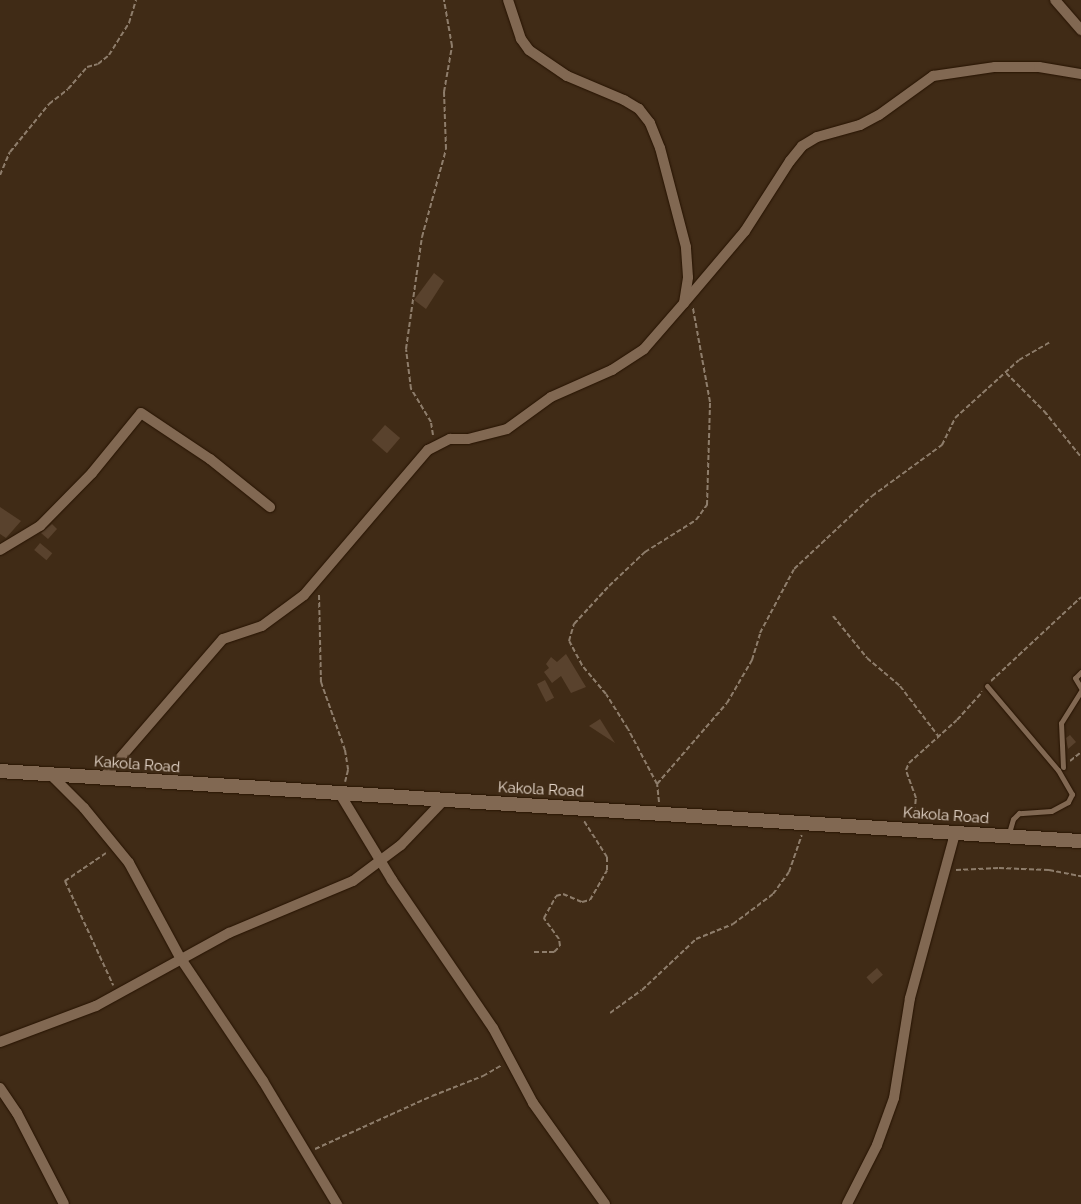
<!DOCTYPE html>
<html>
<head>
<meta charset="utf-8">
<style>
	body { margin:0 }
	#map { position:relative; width:1081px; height:1204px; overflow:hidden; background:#402b16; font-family:Raleway,sans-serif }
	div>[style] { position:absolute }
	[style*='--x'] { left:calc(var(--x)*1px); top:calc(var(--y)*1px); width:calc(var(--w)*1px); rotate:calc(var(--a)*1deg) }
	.building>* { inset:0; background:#59422d; transform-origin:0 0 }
	.path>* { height:2px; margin-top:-1px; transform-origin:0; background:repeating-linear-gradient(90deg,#8e7d6b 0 5px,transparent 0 7.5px) }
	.roads { filter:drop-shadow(0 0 1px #261301) drop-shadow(0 0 1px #261301) }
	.lane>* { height:5px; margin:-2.5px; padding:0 2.5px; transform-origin:2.5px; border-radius:2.5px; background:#816852 }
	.street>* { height:10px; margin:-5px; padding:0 5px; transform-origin:5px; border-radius:5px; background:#816852 }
	.secondary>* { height:14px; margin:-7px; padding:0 7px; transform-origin:7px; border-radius:7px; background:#816852 }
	span { translate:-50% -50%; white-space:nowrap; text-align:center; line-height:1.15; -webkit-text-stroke:5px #402b16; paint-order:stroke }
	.street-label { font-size:15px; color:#e8dacd }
</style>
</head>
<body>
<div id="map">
	<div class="building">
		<div style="clip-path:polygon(434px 273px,444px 281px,426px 309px,414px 300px)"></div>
		<div style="left:385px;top:425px;width:20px;height:20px;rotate:41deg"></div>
		<div style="clip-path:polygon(0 507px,21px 521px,6px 538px,0 534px)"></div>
		<div style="clip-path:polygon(52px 524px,57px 529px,48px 539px,41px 533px)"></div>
		<div style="left:40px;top:543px;width:16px;height:9px;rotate:40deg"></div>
		<div style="clip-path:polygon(566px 654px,586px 687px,571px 693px,561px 676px,552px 683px,544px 672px,549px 668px,546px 664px,551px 657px,557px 662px)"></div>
		<div style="left:545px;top:680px;width:20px;height:9px;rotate:63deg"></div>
		<div style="clip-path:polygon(600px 719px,615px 743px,589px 726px)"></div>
		<div style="clip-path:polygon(1070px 735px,1076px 742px,1068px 749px,1066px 738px)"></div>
		<div style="left:877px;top:968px;width:9px;height:14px;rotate:49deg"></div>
	</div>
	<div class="path">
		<div style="--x:0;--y:175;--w:25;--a:-67"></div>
		<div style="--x:10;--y:152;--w:62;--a:-50.9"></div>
		<div style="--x:49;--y:104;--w:24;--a:-38"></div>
		<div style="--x:68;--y:89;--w:29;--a:-49"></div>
		<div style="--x:87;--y:67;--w:11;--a:-15"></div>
		<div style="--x:98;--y:64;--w:14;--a:-39"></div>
		<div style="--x:109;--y:55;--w:38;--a:-58"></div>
		<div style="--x:129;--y:23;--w:24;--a:-73"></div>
		<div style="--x:1006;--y:373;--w:54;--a:45"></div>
		<div style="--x:1044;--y:411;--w:59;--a:51.2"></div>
		<div style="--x:433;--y:435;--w:13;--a:-99"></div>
		<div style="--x:431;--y:422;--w:39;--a:-121"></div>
		<div style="--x:411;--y:389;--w:40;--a:-97.1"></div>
		<div style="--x:406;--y:349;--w:113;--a:-81.9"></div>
		<div style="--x:422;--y:237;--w:91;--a:-74.7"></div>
		<div style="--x:446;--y:149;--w:57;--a:-92"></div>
		<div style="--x:444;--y:92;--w:47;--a:-80.1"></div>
		<div style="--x:452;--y:46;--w:47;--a:-99.9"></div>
		<div style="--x:319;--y:595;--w:87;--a:88.7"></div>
		<div style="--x:321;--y:682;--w:72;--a:70.6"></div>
		<div style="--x:345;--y:750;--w:20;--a:81"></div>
		<div style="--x:348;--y:770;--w:12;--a:104"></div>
		<div style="--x:833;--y:616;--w:54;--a:51"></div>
		<div style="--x:867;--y:658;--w:43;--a:40.3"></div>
		<div style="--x:900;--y:686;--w:64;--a:52.6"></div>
		<div style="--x:991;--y:681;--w:123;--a:-43"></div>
		<div style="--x:1070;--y:761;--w:14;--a:-39"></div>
		<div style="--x:657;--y:784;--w:107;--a:-49.2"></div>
		<div style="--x:727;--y:703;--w:50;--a:-59.8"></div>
		<div style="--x:752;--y:660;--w:28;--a:-73"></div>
		<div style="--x:760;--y:633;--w:72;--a:-62"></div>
		<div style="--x:794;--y:569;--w:107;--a:-43.1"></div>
		<div style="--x:872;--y:496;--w:87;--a:-36.1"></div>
		<div style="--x:942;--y:445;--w:30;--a:-64"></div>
		<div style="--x:955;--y:418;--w:86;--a:-42.2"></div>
		<div style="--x:1019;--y:360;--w:36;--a:-30"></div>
		<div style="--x:659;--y:802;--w:18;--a:-96"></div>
		<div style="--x:657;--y:784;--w:62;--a:-117.8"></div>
		<div style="--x:628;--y:729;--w:41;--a:-122.2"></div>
		<div style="--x:606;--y:694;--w:38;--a:-130"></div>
		<div style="--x:582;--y:665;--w:27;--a:-118"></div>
		<div style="--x:569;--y:641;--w:18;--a:-74"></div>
		<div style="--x:574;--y:624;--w:52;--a:-47.4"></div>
		<div style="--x:609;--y:586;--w:50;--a:-43.4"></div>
		<div style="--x:645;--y:552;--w:60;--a:-32.1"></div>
		<div style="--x:696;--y:520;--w:19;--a:-54"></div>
		<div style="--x:707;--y:505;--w:103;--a:-88.3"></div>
		<div style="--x:710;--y:402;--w:96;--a:-100.3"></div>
		<div style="--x:914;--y:819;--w:21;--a:-85"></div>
		<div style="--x:916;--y:798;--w:30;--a:-110"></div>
		<div style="--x:906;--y:770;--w:8;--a:-67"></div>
		<div style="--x:909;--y:763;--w:64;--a:-41.9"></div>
		<div style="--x:957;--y:720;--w:38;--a:-48"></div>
		<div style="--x:106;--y:853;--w:50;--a:145.7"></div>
		<div style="--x:65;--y:881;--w:115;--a:65.2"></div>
		<div style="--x:956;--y:870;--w:43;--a:-2.7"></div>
		<div style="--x:999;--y:868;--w:50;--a:2.3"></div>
		<div style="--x:1049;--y:870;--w:33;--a:11"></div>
		<div style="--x:534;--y:952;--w:20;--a:0"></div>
		<div style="--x:554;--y:952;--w:8;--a:-45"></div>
		<div style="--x:560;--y:946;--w:7;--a:-98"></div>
		<div style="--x:559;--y:939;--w:26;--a:-126"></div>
		<div style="--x:544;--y:918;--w:25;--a:-61"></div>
		<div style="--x:556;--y:896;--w:7;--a:-16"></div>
		<div style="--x:563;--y:894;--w:21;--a:23"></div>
		<div style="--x:582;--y:902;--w:8;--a:-14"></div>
		<div style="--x:590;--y:900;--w:34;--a:-60"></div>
		<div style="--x:607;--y:870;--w:13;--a:-90"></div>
		<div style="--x:607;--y:857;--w:43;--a:-122.6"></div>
		<div style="--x:610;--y:1013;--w:39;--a:-36"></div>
		<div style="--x:642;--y:990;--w:74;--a:-43.4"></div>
		<div style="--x:696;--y:939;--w:40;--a:-22"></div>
		<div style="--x:733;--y:924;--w:50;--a:-36.9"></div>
		<div style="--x:773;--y:894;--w:27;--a:-54"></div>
		<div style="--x:789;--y:872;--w:39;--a:-71"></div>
		<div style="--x:315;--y:1149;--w:128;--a:-24.4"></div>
		<div style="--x:432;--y:1096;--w:55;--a:-21.4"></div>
		<div style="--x:483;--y:1076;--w:22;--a:-30"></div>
	</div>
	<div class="roads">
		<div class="lane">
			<div style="--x:1081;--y:672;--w:8;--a:135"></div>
			<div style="--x:1075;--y:678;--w:12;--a:59"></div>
			<div style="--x:987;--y:686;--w:110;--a:49.8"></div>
			<div style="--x:1058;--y:770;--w:28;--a:60"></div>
			<div style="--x:1072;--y:794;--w:9;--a:117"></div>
			<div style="--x:1068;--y:802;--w:19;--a:152"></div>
			<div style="--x:1051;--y:811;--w:32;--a:176"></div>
			<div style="--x:1019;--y:813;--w:8;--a:135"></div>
			<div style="--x:1013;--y:819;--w:18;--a:106"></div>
			<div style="--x:1063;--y:767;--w:44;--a:-92.6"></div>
			<div style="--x:1061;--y:723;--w:38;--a:-58"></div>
		</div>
		<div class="street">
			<div style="--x:1055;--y:0;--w:40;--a:49"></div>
			<div style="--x:684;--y:303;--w:94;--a:-49.7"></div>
			<div style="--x:745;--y:231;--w:83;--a:-57.3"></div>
			<div style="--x:790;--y:161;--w:19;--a:-51"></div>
			<div style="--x:802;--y:146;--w:17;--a:-31"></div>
			<div style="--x:817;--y:137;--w:45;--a:-15.6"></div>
			<div style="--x:860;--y:125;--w:21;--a:-28"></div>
			<div style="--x:879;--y:115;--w:67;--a:-35.8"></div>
			<div style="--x:933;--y:76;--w:63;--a:-8.3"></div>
			<div style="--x:995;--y:67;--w:44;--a:0"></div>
			<div style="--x:1039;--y:67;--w:43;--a:9.5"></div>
			<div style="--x:0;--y:550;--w:47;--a:-31"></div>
			<div style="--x:40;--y:526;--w:74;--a:-45.5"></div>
			<div style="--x:92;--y:473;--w:77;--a:-50.8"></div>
			<div style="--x:141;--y:413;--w:83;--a:33.7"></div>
			<div style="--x:210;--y:459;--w:77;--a:38.7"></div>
			<div style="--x:52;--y:776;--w:45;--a:45"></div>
			<div style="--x:84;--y:808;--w:71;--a:50.7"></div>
			<div style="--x:129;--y:863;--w:109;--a:61.6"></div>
			<div style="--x:181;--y:959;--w:147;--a:56.1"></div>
			<div style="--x:263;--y:1081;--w:144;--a:59"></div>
			<div style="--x:102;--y:779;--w:185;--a:-49.2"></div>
			<div style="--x:223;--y:639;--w:41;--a:-18.4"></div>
			<div style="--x:262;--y:626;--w:52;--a:-36.4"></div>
			<div style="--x:304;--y:595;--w:191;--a:-49.5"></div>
			<div style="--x:428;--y:450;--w:25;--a:-27"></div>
			<div style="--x:450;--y:439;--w:18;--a:0"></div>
			<div style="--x:468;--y:439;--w:40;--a:-14.4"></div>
			<div style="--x:507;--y:429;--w:54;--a:-36"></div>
			<div style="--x:551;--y:397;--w:67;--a:-23.9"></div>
			<div style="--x:612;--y:370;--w:38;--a:-33"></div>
			<div style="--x:644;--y:349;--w:61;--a:-49"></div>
			<div style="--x:684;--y:303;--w:26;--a:-81"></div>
			<div style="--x:688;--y:277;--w:30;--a:-94"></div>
			<div style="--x:686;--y:247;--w:102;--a:-104.7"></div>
			<div style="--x:660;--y:148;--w:27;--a:-112"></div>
			<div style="--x:650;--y:123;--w:18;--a:-128"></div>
			<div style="--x:639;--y:109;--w:17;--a:-149"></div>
			<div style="--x:624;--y:100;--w:62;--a:-157.2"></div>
			<div style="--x:567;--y:76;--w:46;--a:-145.6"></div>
			<div style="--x:529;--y:50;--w:14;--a:-126"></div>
			<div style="--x:521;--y:39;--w:41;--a:-108.4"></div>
			<div style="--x:340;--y:794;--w:100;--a:58.8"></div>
			<div style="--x:392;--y:880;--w:179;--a:55.7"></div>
			<div style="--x:493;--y:1028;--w:85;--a:61.9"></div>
			<div style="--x:533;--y:1103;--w:124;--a:54.5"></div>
			<div style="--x:0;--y:1042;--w:103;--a:-20.6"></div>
			<div style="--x:96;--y:1006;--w:152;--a:-28.8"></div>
			<div style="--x:229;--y:933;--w:134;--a:-22.8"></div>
			<div style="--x:353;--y:881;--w:60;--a:-36.9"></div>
			<div style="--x:401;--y:845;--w:61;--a:-46.3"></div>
			<div style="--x:0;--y:1088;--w:30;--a:56"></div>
			<div style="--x:17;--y:1113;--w:102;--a:62.7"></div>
			<div style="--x:847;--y:1204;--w:66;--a:-63"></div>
			<div style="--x:877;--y:1145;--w:50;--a:-70.1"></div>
			<div style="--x:894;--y:1098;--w:101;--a:-80.9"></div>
			<div style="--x:910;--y:998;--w:170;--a:-74.7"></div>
		</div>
		<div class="secondary">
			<div style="--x:0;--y:771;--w:1083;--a:3.71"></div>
		</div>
	</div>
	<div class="street-label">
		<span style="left:137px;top:765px;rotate:4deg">Kakola Road</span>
		<span style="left:541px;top:790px;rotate:3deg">Kakola Road</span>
		<span style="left:946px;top:816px;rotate:4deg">Kakola Road</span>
	</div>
</div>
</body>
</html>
